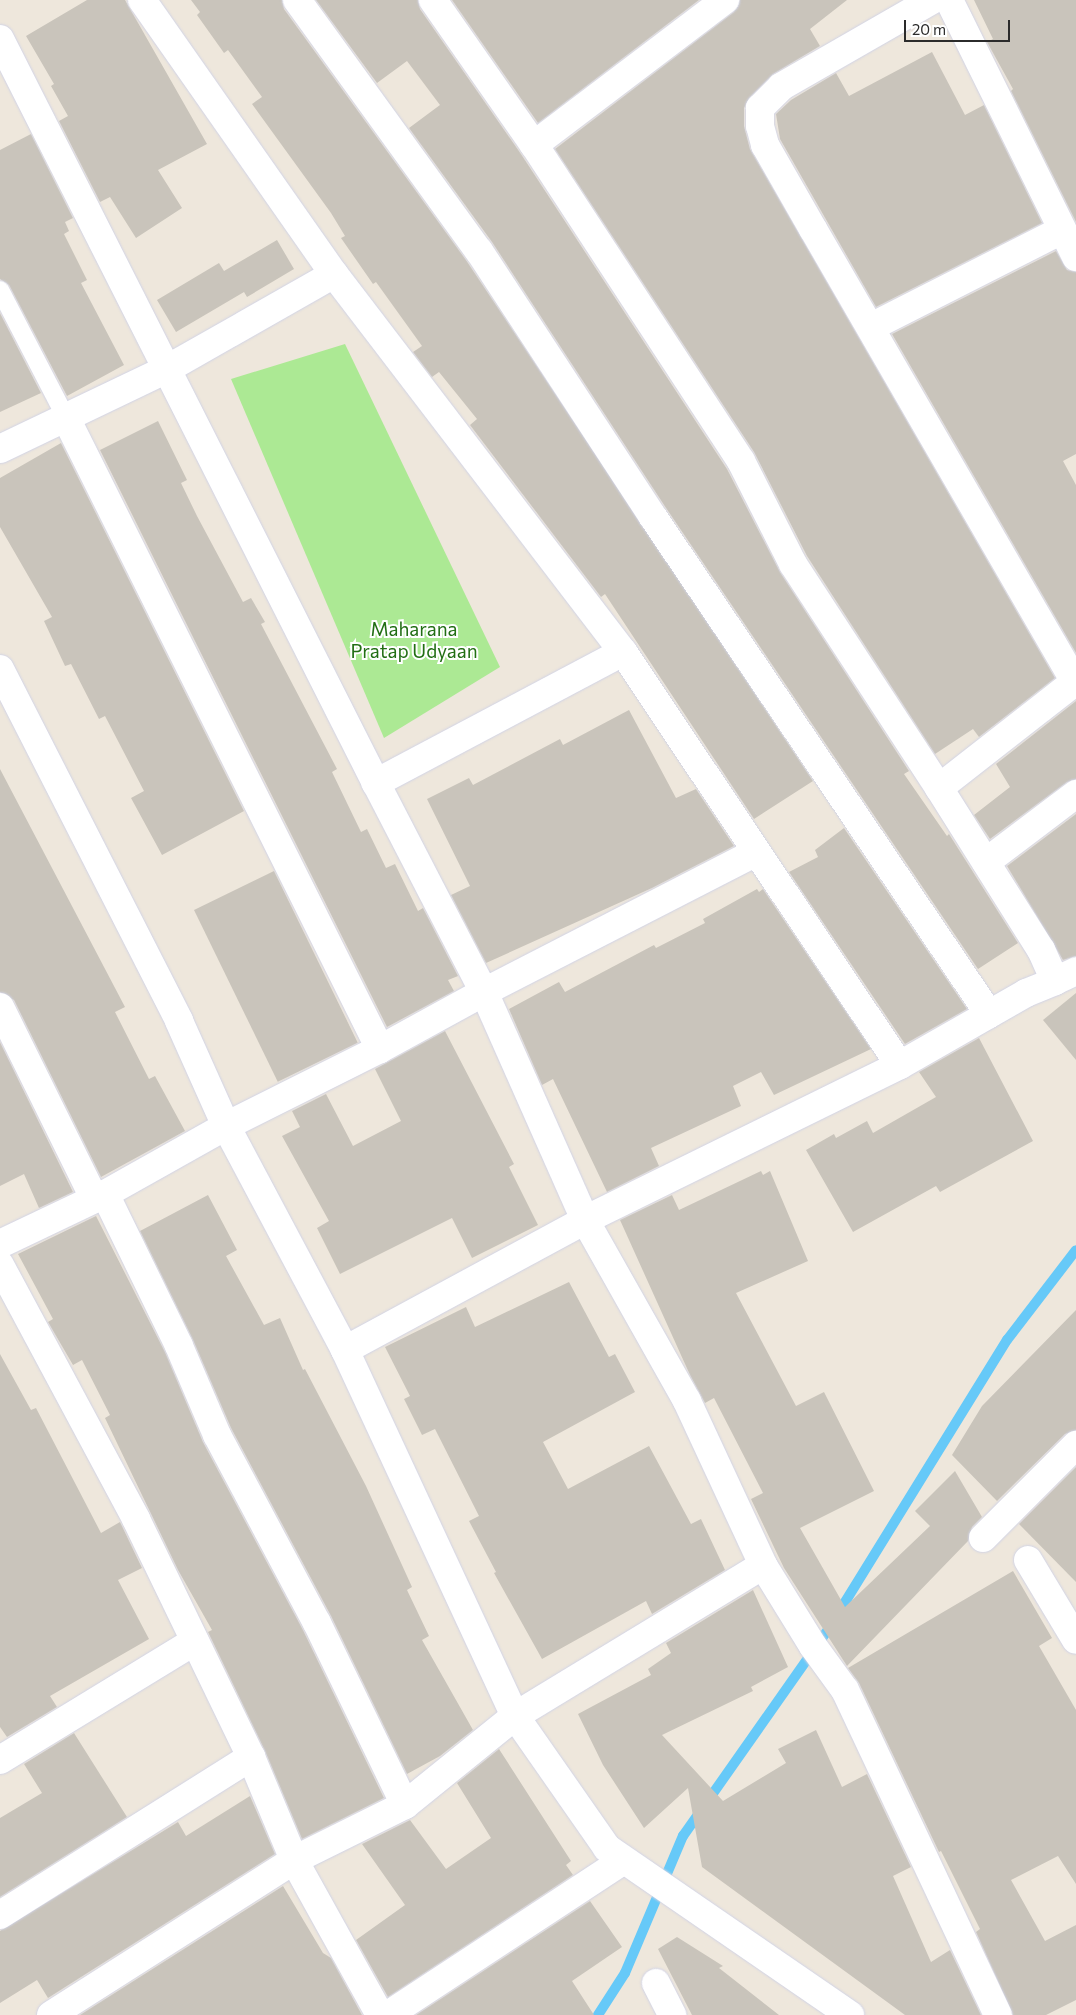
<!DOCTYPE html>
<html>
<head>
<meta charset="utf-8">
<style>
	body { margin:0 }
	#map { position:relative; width:1076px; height:2015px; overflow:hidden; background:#eee7dc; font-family:Commissioner,sans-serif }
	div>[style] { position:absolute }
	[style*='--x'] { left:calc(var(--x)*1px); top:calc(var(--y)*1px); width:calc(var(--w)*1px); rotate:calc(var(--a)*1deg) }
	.green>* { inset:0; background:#ace994 }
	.stream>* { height:10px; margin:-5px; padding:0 5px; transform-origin:5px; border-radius:5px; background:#66c9f8 }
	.building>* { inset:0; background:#c9c4bb; transform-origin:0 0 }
	.roads { filter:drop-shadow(0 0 1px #d1d3e5) drop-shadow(0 0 1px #d1d3e5) }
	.lane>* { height:18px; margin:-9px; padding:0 9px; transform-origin:9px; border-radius:9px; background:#fff }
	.street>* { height:28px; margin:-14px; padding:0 14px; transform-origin:14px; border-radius:14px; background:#fff }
	.secondary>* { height:28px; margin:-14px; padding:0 14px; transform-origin:14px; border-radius:14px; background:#fff }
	span { translate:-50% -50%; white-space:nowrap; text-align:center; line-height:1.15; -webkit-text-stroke:4px #fff; paint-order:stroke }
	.park-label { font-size:19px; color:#226e14 }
	.scale { position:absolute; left:904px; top:20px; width:106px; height:22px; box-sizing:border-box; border:2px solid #2b2b2b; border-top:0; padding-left:6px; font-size:15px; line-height:18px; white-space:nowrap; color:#2b2b2b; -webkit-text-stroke:4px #fff; paint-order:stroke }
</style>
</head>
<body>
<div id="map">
	<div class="green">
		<div style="clip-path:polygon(345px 344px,500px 667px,384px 738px,231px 379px)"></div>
	</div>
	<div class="stream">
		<div style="--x:598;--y:2015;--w:50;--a:-57.3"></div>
		<div style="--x:625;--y:1973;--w:149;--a:-67.1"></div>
		<div style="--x:683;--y:1836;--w:254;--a:-54.9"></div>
		<div style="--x:829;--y:1628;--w:339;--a:-58.3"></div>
		<div style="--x:1007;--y:1340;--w:113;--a:-52.5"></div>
	</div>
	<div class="building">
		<div style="clip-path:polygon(87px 0,125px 0,207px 144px,158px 170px,182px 208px,136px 238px,110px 197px,100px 202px,59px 121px,68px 116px,51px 86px,54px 84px,26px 36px)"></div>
		<div style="clip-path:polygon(191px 0,282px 0,284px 9px,466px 260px,813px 781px,754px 819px,605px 594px,601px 597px,470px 425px,477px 419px,439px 372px,432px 377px,413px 352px,422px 346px,376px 282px,373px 284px,341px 238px,345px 236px,331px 213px,252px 104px,262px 97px,228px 50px,224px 53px,197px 15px,200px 12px)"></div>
		<div style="clip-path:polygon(316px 0,418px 0,420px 9px,521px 154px,727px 469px,780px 572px,909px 771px,904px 774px,947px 836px,949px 834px,1018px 943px,978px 969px,666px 508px,492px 242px,409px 128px,440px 105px,407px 61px,377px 83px)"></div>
		<div style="clip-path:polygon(452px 0,699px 0,538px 123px)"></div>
		<div style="clip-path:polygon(740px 0,847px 0,810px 29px,820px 46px,773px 74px,749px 98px,744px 108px,744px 126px,750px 149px,1055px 678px,979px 737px,973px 729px,935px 754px,807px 556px,754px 452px,555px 149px,734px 12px)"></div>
		<div style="clip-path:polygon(974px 0,1076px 0,1076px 222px,1011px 91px,1013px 89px,987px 42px,993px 39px)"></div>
		<div style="clip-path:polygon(932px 52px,965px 115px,984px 105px,1042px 223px,876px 307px,780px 139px,776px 114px,791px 100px,836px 73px,849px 96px)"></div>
		<div style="clip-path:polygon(31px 134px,73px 218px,65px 222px,69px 231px,64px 234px,87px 280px,81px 283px,124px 365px,67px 396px,9px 285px,0 279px,0 150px)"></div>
		<div style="clip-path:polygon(277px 240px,294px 269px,247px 297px,244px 292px,176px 332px,157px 300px,219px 263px,224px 271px)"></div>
		<div style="clip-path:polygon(1056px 251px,1067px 270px,1076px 272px,1076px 454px,1063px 461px,1076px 485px,1076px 653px,892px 334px)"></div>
		<div style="clip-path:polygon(0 313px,41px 393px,0 412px)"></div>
		<div style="clip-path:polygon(158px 421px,187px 480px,181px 483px,197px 516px,243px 602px,251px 598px,265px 622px,261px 624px,337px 769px,332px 772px,361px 832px,367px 829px,386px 868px,395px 864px,418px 911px,423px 908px,458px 976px,448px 980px,454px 991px,387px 1027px,100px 450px)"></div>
		<div style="clip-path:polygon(61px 443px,244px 811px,162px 855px,131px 798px,144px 791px,105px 716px,99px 719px,71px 664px,65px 666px,44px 621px,52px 617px,0 527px,0 478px)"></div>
		<div style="clip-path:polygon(1076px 701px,1076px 779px,1067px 782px,990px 839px,974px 815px,1010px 787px,996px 764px)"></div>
		<div style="clip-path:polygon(629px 710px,676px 798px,696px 789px,734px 846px,652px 888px,486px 963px,451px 895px,470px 886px,427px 799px,469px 778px,473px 785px,560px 739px,563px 745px)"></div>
		<div style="clip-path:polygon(0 769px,125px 1007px,115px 1012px,149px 1079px,155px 1076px,185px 1131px,101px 1177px,14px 1000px,0 992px)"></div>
		<div style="clip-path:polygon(1076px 814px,1076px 956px,1063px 960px,1007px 866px)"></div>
		<div style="clip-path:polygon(844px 828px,967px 1009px,905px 1044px,789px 872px,818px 857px,815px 850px)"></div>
		<div style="left:274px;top:871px;width:191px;height:89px;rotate:64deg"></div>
		<div style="clip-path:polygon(757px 889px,759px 892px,763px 889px,871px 1049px,774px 1095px,761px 1072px,733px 1086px,741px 1106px,651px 1148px,659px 1166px,607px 1192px,553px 1079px,542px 1085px,509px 1009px,559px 982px,565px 992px,654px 945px,656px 948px,705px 923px,703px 919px)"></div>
		<div style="clip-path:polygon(1076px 993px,1076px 1060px,1043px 1020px)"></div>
		<div style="clip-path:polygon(445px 1031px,514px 1164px,509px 1167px,538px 1225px,472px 1258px,452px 1218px,340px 1274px,317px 1228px,329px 1221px,282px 1136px,300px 1127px,292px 1111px,326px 1094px,353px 1146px,401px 1121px,375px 1069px)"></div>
		<div style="clip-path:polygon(979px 1038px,1033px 1141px,940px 1192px,936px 1186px,853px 1232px,806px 1150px,834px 1134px,836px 1138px,867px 1121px,873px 1133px,936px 1097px,919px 1072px)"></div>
		<div style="clip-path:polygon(0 1042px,73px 1192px,39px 1208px,24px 1174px,0 1186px)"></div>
		<div style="clip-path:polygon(761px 1171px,763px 1175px,770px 1171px,808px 1261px,736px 1293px,796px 1406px,824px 1392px,874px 1491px,800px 1528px,845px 1607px,930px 1526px,915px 1511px,955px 1471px,982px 1517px,972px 1527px,968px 1541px,847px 1666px,784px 1568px,751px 1499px,763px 1493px,714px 1398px,705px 1403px,690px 1375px,620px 1220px,672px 1195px,679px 1210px)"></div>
		<div style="clip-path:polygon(208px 1195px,237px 1250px,226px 1256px,264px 1325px,280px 1318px,303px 1370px,305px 1369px,366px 1486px,412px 1587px,407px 1590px,429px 1636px,422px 1640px,473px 1730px,440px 1756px,407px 1774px,331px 1616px,231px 1428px,193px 1340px,140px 1231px)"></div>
		<div style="clip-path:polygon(96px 1216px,165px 1352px,203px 1442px,303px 1630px,384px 1798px,302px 1839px,265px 1751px,208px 1632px,212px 1630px,178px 1570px,105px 1418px,110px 1415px,82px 1360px,73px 1365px,48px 1322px,53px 1319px,18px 1254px)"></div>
		<div style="clip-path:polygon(569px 1282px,609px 1357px,615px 1354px,635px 1392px,543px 1442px,568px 1489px,649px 1446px,691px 1524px,701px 1519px,725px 1570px,652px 1614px,646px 1601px,542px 1659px,494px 1573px,496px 1572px,469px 1521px,479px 1516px,435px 1429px,422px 1435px,404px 1399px,410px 1396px,385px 1347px,466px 1307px,475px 1327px)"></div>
		<div style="clip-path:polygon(1076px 1310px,1076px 1430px,1065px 1434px,997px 1501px,952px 1455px,982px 1406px)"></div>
		<div style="clip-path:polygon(0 1354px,31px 1410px,36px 1408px,101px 1533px,120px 1522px,122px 1526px,142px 1568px,118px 1580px,149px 1639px,50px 1696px,57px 1707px,7px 1737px,0 1727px)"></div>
		<div style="clip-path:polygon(1076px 1467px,1076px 1582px,1019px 1524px)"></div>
		<div style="clip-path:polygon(1013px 1571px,1052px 1638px,1039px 1646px,1076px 1710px,1076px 1884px,1058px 1856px,1011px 1880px,1045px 1941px,1076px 1925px,1076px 2000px,1046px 2015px,1013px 2015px,976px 1932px,980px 1929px,941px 1851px,939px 1852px,859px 1683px,848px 1668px)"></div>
		<div style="clip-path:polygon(753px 1590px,788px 1667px,751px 1687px,753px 1691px,662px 1735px,723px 1801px,786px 1763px,778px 1749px,816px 1730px,842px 1787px,867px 1774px,911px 1867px,893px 1876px,931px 1962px,950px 1950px,981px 2015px,905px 2015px,702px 1867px,688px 1788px,644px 1828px,603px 1765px,578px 1714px,651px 1675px,648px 1669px,671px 1653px,666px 1643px)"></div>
		<div style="clip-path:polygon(74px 1733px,127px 1817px,0 1897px,0 1818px,42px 1793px,24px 1764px)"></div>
		<div style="clip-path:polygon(499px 1749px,571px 1861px,566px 1865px,573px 1875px,388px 1997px,356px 1940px,405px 1905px,362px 1844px,410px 1820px,446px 1869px,491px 1838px,457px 1783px)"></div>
		<div style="clip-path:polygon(250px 1796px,275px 1854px,48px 1998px,37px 1980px,0 2003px,0 1931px,178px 1822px,186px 1836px)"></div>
		<div style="clip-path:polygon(283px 1886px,323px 1953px,331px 1958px,362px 2015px,80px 2015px)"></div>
		<div style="clip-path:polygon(590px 1901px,622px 1947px,572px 1981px,594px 2015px,416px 2015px)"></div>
		<div style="clip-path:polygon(677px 1937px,723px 1966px,719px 1968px,779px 2015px,692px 2015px,658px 1949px)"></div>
	</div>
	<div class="roads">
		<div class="lane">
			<div style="--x:0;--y:290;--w:144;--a:62.7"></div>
		</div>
		<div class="street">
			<div style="--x:142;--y:0;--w:335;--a:55"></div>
			<div style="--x:334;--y:274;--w:476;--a:52.6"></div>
			<div style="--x:623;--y:652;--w:497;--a:56.2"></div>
			<div style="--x:297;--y:0;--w:310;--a:54.1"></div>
			<div style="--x:479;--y:251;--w:318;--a:56.8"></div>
			<div style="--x:653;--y:517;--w:600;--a:55.94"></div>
			<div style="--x:932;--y:0;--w:174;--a:150.1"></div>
			<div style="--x:781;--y:87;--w:30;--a:135"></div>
			<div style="--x:760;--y:108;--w:18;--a:90"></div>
			<div style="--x:760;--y:126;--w:20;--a:75"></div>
			<div style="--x:765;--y:145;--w:97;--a:60.3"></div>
			<div style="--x:813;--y:229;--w:523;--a:59.96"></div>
			<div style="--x:949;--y:0;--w:287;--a:63.7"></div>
			<div style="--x:0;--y:39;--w:834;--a:63.19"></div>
			<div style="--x:534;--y:145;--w:240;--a:-37.2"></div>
			<div style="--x:871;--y:327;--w:212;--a:-26.9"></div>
			<div style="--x:66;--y:418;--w:705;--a:63.54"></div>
			<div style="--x:0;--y:449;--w:185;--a:-25.6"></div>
			<div style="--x:167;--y:369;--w:192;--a:-29.6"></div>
			<div style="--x:623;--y:652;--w:280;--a:152.1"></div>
			<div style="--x:376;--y:783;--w:235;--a:62.7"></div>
			<div style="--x:484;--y:992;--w:306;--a:-27.2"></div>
			<div style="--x:939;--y:788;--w:174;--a:-38"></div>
			<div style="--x:986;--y:862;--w:113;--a:-37.1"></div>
			<div style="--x:1055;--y:981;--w:23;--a:-25"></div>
			<div style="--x:0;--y:1007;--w:213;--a:63.8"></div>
			<div style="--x:105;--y:1194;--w:169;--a:64"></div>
			<div style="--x:179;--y:1346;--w:97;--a:66.9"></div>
			<div style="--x:217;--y:1435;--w:213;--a:62"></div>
			<div style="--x:317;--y:1623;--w:202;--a:64.2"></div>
			<div style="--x:0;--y:1244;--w:116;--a:-25.5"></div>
			<div style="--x:105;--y:1194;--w:139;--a:-29.3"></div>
			<div style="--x:226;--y:1126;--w:172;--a:-26.6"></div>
			<div style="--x:380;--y:1049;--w:119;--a:-28.7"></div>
			<div style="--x:484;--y:992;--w:249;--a:66.1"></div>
			<div style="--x:585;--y:1220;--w:208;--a:60.6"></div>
			<div style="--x:687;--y:1401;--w:181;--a:65.1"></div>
			<div style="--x:763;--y:1565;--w:95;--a:58.3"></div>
			<div style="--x:813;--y:1646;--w:54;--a:54"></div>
			<div style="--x:845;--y:1690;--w:359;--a:64.8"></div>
			<div style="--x:0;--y:1265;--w:288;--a:61.8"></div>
			<div style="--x:136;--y:1519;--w:264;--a:64.2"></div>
			<div style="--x:251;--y:1757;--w:112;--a:67.3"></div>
			<div style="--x:294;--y:1860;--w:124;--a:-26.4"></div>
			<div style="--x:405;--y:1805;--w:141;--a:-39"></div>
			<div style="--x:515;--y:1716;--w:290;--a:-31.3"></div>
			<div style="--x:345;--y:1350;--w:273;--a:-28.4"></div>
			<div style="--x:585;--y:1220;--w:351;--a:-26.2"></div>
			<div style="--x:900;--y:1065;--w:145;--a:-29.7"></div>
			<div style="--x:1026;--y:993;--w:31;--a:-22"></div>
			<div style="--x:1055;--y:981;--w:34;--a:-114"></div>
			<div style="--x:1041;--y:950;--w:191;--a:-122.2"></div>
			<div style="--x:939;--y:788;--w:267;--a:-123.1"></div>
			<div style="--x:793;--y:564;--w:115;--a:-116.8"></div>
			<div style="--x:741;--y:461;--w:378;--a:-123.2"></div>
			<div style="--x:534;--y:145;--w:177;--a:-124.9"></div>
			<div style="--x:983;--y:1538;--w:132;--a:-45"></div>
			<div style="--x:1028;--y:1560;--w:93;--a:59"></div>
			<div style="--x:0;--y:1760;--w:228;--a:-31.4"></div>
			<div style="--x:0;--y:1915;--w:297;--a:-32.2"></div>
			<div style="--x:656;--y:1983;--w:36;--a:63"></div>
			<div style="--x:51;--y:2015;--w:288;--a:-32.5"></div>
			<div style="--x:294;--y:1860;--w:177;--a:61"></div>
			<div style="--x:388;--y:2015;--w:280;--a:-33.3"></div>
		</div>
		<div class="secondary">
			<div style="--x:0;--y:669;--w:395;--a:63"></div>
			<div style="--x:179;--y:1021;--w:115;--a:65.9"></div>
			<div style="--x:226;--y:1126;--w:254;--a:62"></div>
			<div style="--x:345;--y:1350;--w:404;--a:65.1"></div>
			<div style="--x:515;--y:1716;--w:161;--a:55.1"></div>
			<div style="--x:607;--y:1848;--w:295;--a:34.5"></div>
		</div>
	</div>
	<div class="park-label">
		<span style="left:414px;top:640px">Maharana<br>Pratap Udyaan</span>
	</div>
	<div class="scale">20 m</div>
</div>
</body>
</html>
